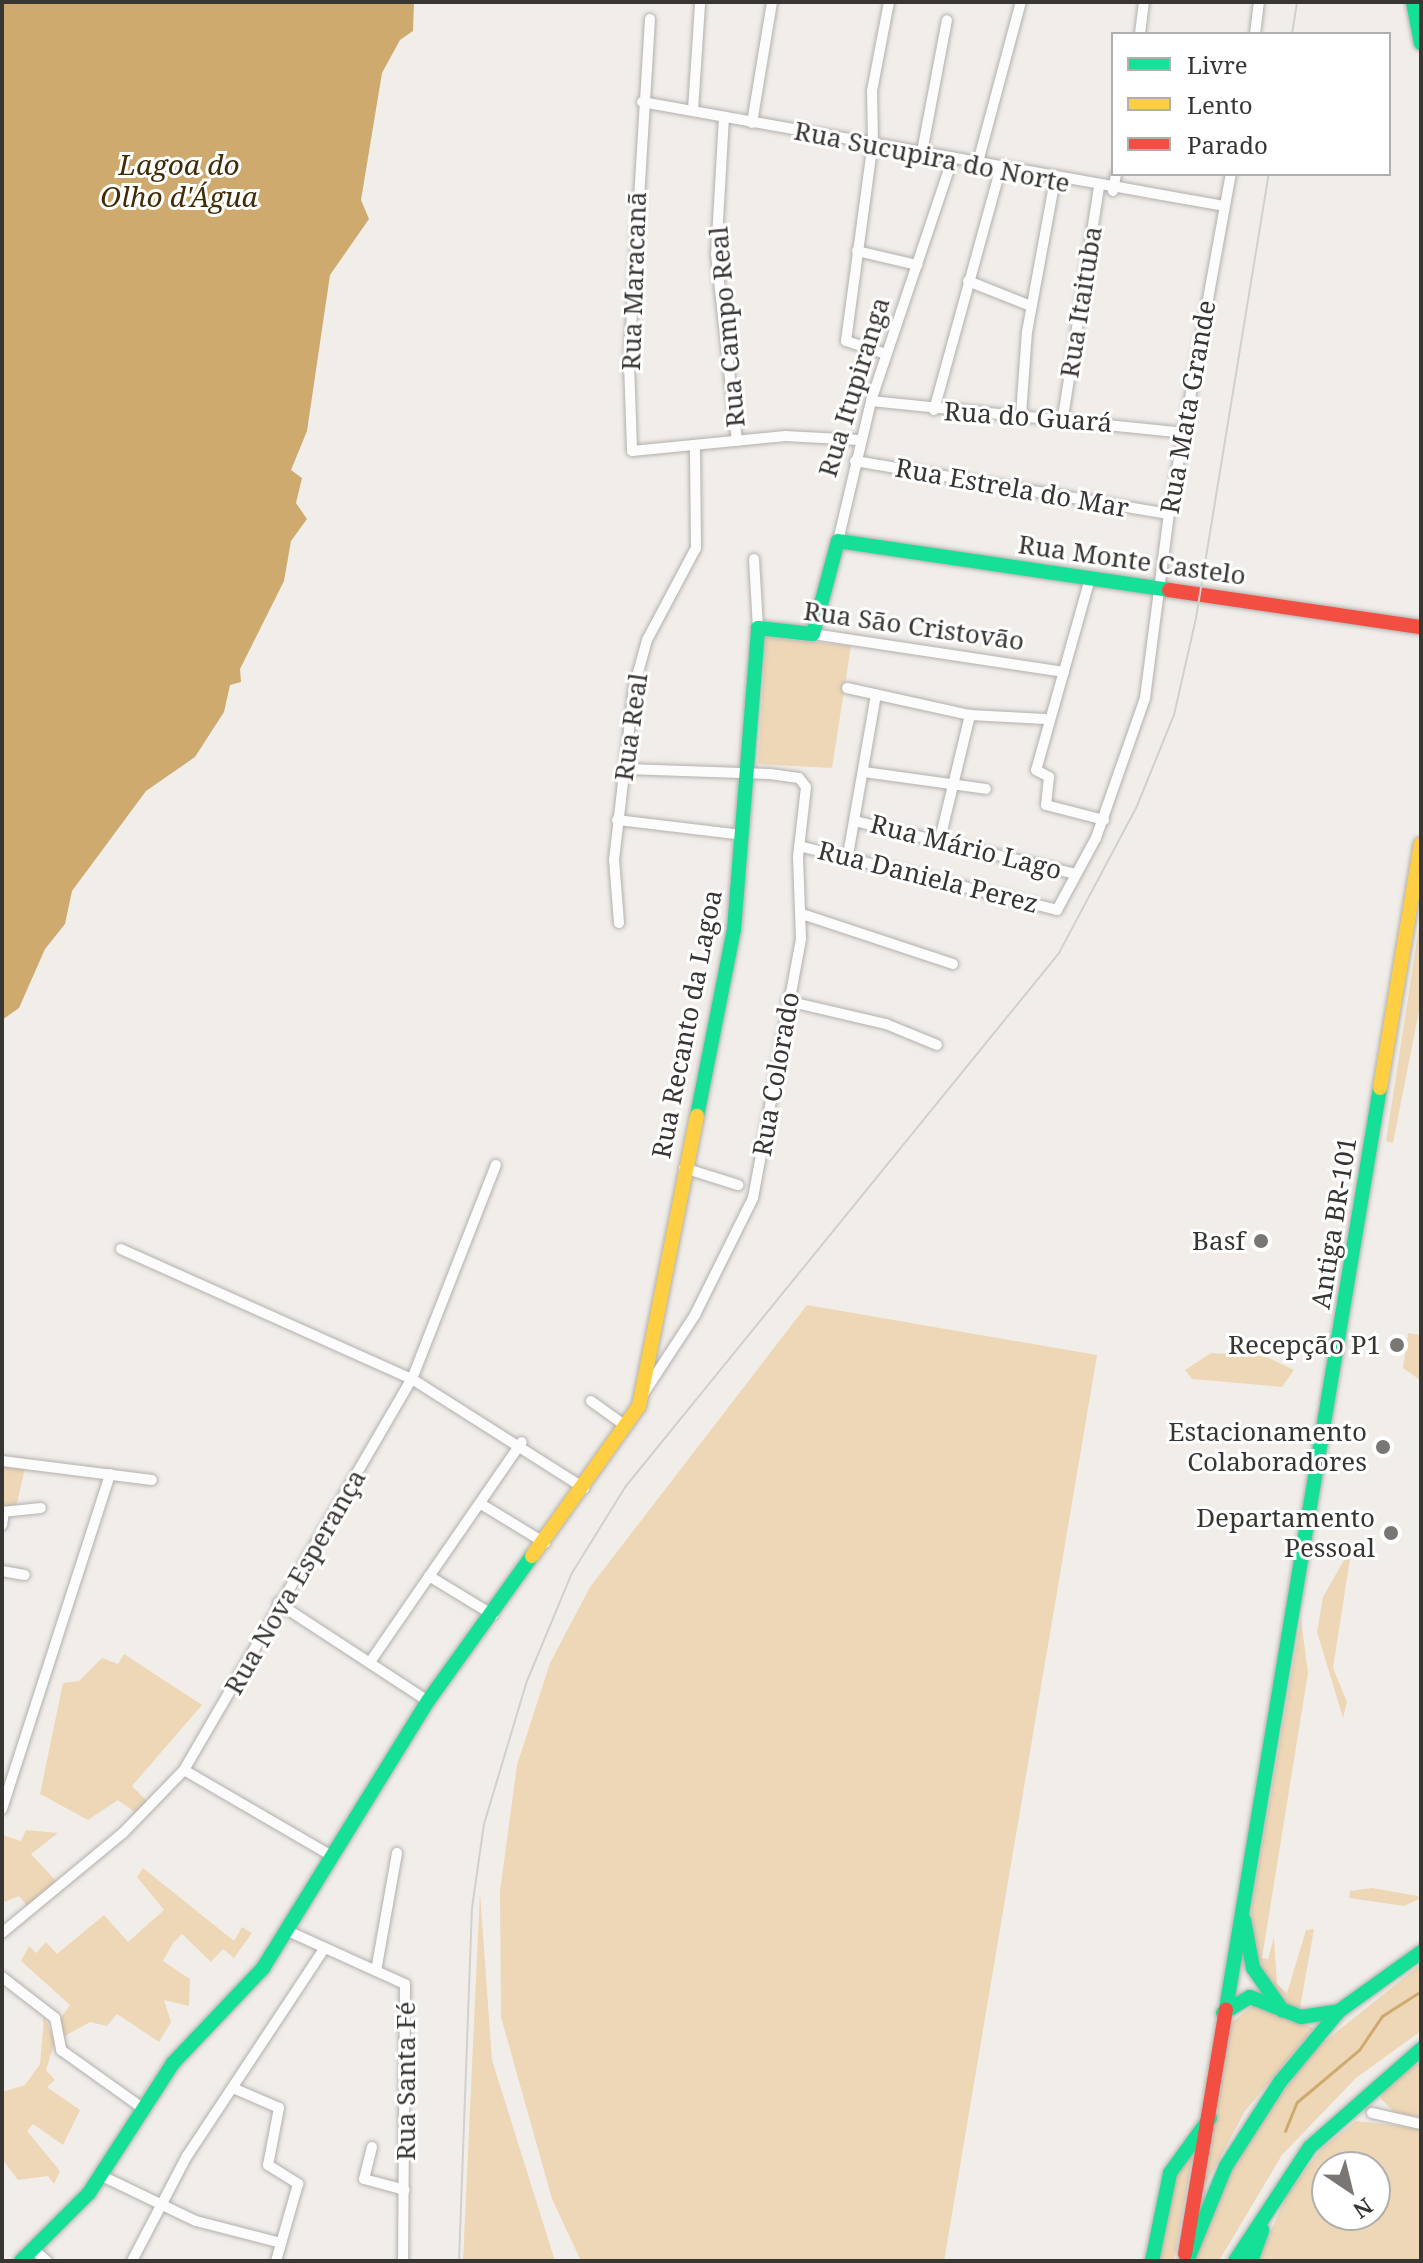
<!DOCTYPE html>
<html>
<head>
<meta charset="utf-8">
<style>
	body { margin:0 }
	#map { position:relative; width:1423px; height:2263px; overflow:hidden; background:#f1eeea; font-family:"Noto Serif",serif }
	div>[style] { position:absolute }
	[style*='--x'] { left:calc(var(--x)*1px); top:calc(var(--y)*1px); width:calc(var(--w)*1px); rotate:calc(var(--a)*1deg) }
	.green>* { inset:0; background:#eed7b6 }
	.water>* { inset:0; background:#ceaa6f }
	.stream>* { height:3px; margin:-1.5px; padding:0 1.5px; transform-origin:1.5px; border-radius:1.5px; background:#ceaa6f }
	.roads { filter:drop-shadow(0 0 2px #b2b0ad) drop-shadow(0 0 2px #b2b0ad) }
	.street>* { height:10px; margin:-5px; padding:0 5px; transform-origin:5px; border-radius:5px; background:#fdfcfc }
	.fast>* { height:14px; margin:-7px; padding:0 7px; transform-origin:7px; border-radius:7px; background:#16e098 }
	.slow>* { height:14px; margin:-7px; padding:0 7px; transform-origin:7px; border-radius:7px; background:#ffcf43 }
	.jam>* { height:14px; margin:-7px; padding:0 7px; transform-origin:7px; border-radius:7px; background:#f24e42 }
	.tram>* { height:2px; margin:-1px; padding:0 1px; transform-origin:1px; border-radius:1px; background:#d1d0cf }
	.dots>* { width:22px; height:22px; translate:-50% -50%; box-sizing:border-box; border:4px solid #fff; border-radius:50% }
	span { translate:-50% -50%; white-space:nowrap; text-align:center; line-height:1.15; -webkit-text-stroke:6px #fff; paint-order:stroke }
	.street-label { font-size:26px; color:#383633 }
	.poi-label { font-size:26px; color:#383633 }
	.right { translate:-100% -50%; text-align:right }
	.water-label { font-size:28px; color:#412c07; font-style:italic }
	.frame { position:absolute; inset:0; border:4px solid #383633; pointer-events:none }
	.legend { position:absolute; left:1111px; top:32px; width:280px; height:144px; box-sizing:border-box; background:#fff; border:2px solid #afafad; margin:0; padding:10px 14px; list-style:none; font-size:24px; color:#383633 }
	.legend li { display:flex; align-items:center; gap:16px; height:40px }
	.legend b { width:40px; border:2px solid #afafad }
	.north { position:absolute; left:1311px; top:2151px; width:80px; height:80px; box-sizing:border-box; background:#fff; border:2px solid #afafad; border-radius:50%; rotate:145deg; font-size:22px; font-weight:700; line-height:32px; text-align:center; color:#383633 }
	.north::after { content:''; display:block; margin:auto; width:28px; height:36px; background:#797673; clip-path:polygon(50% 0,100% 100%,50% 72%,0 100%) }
</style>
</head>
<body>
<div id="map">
	<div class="green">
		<div style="clip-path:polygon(766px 637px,851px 646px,832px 768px,758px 764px)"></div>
		<div style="clip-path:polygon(1421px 914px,1421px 1001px,1393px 1143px,1386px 1141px)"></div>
		<div style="clip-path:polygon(807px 1305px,1097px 1355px,944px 2261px,581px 2261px,552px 2199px,501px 2017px,500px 1891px,517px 1765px,550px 1663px,590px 1587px)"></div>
		<div style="clip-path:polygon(1408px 1333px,1421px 1335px,1420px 1380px,1403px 1368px)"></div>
		<div style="clip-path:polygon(1211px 1353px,1265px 1356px,1294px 1370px,1282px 1387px,1192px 1379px,1185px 1370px)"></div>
		<div style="clip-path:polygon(2px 1466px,25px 1468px,16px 1508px,2px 1509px)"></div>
		<div style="clip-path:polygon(1352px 1546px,1333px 1668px,1347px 1702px,1343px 1718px,1317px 1632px,1323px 1597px)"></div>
		<div style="clip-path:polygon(1301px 1619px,1308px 1673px,1262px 1958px,1268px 1959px,1274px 1937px,1277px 1984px,1287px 1993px,1306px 1930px,1314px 1929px,1300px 2008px,1288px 2006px,1262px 1975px,1249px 1922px)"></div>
		<div style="clip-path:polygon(124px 1654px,202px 1705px,132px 1786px,147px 1801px,136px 1813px,118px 1800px,88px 1820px,40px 1794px,63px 1683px,79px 1681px,102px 1658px,118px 1664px)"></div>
		<div style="clip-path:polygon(26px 1830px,58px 1833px,31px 1854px,57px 1882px,28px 1907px,19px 1896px,2px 1903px,2px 1835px,21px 1841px)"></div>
		<div style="clip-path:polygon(143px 1868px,234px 1941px,242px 1927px,252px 1933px,234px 1958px,223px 1949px,211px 1962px,182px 1934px,173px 1943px,163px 1961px,190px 1979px,189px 2006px,164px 2000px,171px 2022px,159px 2042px,117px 2014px,107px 2026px,90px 2022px,63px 2037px,60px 2019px,70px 2005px,21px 1961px,29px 1946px,36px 1953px,46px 1942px,57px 1954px,104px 1915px,128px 1942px,164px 1910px,137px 1877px)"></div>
		<div style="clip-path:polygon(1372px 1888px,1418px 1896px,1419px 1899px,1404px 1906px,1349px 1898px,1350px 1891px)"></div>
		<div style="clip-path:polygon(480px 1892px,492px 2060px,555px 2261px,463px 2261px)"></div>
		<div style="clip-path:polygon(1421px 1964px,1421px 2031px,1356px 2078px,1282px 2155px,1219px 2261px,1193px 2261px,1236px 2157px,1314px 2050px)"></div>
		<div style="clip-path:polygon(1254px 2005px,1314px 2028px,1245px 2111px,1202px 2191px,1227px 2026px)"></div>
		<div style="clip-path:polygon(44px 2016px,55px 2041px,46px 2070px,55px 2080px,47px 2087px,80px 2110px,63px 2145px,33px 2124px,27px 2131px,60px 2171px,54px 2184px,48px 2176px,18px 2180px,2px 2159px,2px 2092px,25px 2085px,40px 2064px)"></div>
		<div style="clip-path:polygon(1421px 2061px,1421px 2117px,1395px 2113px,1381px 2099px,1383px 2088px)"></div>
		<div style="clip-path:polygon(evenodd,1356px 2121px,1421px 2128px,1421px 2261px,1257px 2261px,1287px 2195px,1322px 2148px,1356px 2121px,1327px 2167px,1375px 2167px,1375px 2215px,1327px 2215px,1327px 2167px)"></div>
		<div style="clip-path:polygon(1193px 2151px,1174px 2261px,1158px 2261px,1178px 2167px)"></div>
	</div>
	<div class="water">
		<div style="clip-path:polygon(2px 2px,414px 2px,413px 31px,400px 40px,382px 73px,361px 200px,369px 219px,330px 275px,307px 431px,291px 470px,302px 478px,296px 503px,307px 519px,291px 541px,284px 581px,240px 669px,241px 682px,230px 685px,224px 712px,195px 757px,146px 791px,72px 891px,65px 924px,45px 949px,19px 1008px,2px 1020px)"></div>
	</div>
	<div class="stream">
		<div style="--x:1285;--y:2131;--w:31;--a:-68"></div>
		<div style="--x:1297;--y:2102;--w:81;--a:-40"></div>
		<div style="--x:1359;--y:2050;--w:41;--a:-55.9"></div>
		<div style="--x:1382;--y:2016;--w:46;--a:-32.7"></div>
	</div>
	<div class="roads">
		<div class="street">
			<div style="--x:650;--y:19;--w:345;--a:93.5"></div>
			<div style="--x:629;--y:363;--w:88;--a:88"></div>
			<div style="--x:632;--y:451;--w:154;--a:-5.6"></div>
			<div style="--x:785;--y:436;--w:75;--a:3.1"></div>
			<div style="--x:1140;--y:34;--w:32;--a:-83"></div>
			<div style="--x:1255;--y:34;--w:32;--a:-83"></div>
			<div style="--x:642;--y:102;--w:591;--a:10.13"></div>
			<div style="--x:693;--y:110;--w:106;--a:-86.2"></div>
			<div style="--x:724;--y:117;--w:137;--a:93.3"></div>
			<div style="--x:716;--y:254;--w:188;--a:83.6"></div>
			<div style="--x:752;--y:123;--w:123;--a:-80.6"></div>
			<div style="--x:922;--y:152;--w:134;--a:-79.3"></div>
			<div style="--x:978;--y:162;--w:166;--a:-75"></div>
			<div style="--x:1113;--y:191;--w:17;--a:-80"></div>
			<div style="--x:857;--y:251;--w:62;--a:13.1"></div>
			<div style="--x:968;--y:281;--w:68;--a:21.6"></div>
			<div style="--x:886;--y:354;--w:42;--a:-162"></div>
			<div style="--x:846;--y:341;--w:202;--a:-82.3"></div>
			<div style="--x:873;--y:141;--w:50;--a:-91.1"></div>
			<div style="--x:872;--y:91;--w:91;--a:-79.2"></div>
			<div style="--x:871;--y:401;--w:316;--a:5.8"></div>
			<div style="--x:934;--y:410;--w:253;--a:-74.6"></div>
			<div style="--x:1021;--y:415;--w:83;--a:-85.9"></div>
			<div style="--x:1027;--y:332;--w:155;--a:-79.6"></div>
			<div style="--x:1063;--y:417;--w:232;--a:-81.1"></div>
			<div style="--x:855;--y:461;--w:318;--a:9.6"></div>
			<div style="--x:838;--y:541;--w:144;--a:-76.7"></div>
			<div style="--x:871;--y:401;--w:257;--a:-71.4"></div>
			<div style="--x:754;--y:559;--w:69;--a:86.7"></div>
			<div style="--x:1089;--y:582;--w:195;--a:105.7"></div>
			<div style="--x:1036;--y:770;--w:15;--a:28"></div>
			<div style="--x:1049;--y:777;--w:28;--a:96"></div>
			<div style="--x:1046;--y:805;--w:60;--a:14.5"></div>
			<div style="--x:813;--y:634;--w:254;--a:8.6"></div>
			<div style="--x:847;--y:688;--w:126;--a:12.4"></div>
			<div style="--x:970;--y:715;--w:75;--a:3.1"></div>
			<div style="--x:626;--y:769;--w:144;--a:2"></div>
			<div style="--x:770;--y:774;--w:29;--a:8"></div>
			<div style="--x:799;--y:778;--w:11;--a:52"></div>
			<div style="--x:806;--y:787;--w:70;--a:96.5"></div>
			<div style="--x:798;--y:857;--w:82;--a:87.9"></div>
			<div style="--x:801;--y:939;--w:263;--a:100.5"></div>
			<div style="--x:753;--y:1198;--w:131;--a:116.4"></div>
			<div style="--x:695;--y:1315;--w:97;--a:123.2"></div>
			<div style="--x:864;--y:772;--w:123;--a:7.9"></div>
			<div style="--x:617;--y:820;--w:127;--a:6.8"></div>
			<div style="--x:855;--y:821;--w:227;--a:13.5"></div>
			<div style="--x:940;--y:839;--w:128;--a:-76.4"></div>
			<div style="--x:799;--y:846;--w:266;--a:13.9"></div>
			<div style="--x:1057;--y:910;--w:82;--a:-61.6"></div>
			<div style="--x:1096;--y:838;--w:148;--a:-70.7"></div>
			<div style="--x:1145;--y:698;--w:186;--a:-82.6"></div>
			<div style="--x:1169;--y:514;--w:346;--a:-79.7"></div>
			<div style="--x:848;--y:855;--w:163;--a:-80.1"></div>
			<div style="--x:802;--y:914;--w:159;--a:18.3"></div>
			<div style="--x:619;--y:923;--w:63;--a:-94.5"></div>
			<div style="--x:614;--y:860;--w:174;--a:-83.4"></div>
			<div style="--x:634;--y:687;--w:49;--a:-74.5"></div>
			<div style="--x:647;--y:640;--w:104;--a:-62"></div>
			<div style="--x:696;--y:548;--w:100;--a:-90.6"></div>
			<div style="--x:787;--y:1001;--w:102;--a:13.1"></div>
			<div style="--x:886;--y:1024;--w:55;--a:22.4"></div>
			<div style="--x:684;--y:1168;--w:57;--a:17.5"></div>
			<div style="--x:121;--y:1249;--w:319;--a:24.1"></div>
			<div style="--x:412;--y:1379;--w:204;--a:32.4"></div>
			<div style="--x:591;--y:1401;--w:44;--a:35.8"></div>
			<div style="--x:2;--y:1461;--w:151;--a:7.2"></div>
			<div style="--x:481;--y:1504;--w:75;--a:31.4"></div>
			<div style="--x:2;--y:1512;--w:39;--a:-6"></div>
			<div style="--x:2;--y:1525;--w:13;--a:-81"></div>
			<div style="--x:2;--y:1571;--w:23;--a:10"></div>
			<div style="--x:429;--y:1576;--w:75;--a:31.4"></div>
			<div style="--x:278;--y:1603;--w:179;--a:33.2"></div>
			<div style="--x:370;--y:1662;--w:267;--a:-55.4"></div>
			<div style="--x:184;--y:1770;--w:171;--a:30.2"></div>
			<div style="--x:2;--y:1809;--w:352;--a:-72.1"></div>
			<div style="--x:288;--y:1931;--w:128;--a:24.4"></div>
			<div style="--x:405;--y:1984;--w:277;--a:90.4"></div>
			<div style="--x:2;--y:1933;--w:157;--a:-39.6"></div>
			<div style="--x:123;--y:1833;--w:88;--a:-45.9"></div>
			<div style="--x:184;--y:1770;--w:453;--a:-59.8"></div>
			<div style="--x:412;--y:1379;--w:230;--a:-68.6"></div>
			<div style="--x:376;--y:1971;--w:120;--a:-79.9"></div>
			<div style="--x:2;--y:1977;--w:67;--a:37.7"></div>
			<div style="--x:55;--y:2018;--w:33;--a:79"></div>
			<div style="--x:61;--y:2050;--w:98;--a:35.5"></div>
			<div style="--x:233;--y:2088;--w:50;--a:23.5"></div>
			<div style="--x:279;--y:2108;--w:58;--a:100.9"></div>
			<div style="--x:268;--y:2165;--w:36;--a:32"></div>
			<div style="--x:298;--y:2184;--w:80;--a:105.9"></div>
			<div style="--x:1372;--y:2113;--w:50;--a:12.7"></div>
			<div style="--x:372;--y:2147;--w:33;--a:104"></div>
			<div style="--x:364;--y:2179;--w:42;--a:15"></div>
			<div style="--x:102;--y:2176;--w:104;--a:25.6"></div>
			<div style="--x:196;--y:2221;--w:88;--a:14.5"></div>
			<div style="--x:33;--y:2249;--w:18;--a:41"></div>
			<div style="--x:132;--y:2261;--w:119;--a:-62.4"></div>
			<div style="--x:187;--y:2156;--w:248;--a:-56.5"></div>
		</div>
		<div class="fast">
			<div style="--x:1413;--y:2;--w:42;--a:79"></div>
			<div style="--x:697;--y:1116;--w:191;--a:-78.8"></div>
			<div style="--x:734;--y:929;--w:302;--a:-85.4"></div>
			<div style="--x:758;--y:628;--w:55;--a:6.2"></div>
			<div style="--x:813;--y:634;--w:96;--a:-75"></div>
			<div style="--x:838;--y:541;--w:335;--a:8.4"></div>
			<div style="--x:1244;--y:1920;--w:49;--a:79.4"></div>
			<div style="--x:1253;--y:1968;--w:52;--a:55.1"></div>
			<div style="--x:1226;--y:2009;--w:934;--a:-80.51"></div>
			<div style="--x:1223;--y:2013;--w:31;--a:-31"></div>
			<div style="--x:1250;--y:1997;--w:55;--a:21.4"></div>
			<div style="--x:1301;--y:2017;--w:38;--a:-9"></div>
			<div style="--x:21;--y:2261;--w:96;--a:-45"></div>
			<div style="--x:89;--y:2193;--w:155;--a:-57.1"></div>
			<div style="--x:173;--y:2063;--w:131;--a:-46.5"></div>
			<div style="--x:263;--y:1968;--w:314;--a:-58.3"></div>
			<div style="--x:428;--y:1701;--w:178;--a:-54.4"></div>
			<div style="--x:1152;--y:2261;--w:90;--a:-78.4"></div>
			<div style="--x:1170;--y:2173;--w:68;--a:-54"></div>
			<div style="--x:1187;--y:2261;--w:103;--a:-67.7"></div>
			<div style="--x:1226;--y:2166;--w:100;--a:-57.3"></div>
			<div style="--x:1280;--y:2082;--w:92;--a:-50.3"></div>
			<div style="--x:1339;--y:2011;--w:101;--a:-35.7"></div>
			<div style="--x:1235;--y:2261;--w:136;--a:-56.7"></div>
			<div style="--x:1310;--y:2147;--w:148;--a:-41.4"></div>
			<div style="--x:1251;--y:2261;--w:33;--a:-70"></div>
		</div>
		<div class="slow">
			<div style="--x:1380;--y:1088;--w:247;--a:-80.5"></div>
			<div style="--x:532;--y:1556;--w:184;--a:-54.5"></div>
			<div style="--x:639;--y:1406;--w:296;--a:-78.7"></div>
		</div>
		<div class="jam">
			<div style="--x:1169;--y:590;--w:255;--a:8.4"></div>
			<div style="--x:1185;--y:2254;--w:248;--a:-80.5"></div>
		</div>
	</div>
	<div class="tram">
		<div style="--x:1292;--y:34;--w:32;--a:-81"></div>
		<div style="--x:459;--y:2261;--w:353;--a:-87.9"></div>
		<div style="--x:472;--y:1908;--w:85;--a:-81.9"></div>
		<div style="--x:484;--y:1824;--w:149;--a:-73.3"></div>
		<div style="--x:527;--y:1681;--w:117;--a:-67.4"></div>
		<div style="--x:572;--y:1573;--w:102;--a:-58.2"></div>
		<div style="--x:626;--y:1486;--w:687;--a:-50.91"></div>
		<div style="--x:1059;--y:953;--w:166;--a:-62"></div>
		<div style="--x:1137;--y:806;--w:98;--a:-67.9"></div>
		<div style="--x:1174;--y:715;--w:99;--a:-77.2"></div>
		<div style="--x:1196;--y:618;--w:450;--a:-80.7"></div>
	</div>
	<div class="dots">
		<div style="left:1261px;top:1241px;background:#797673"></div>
		<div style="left:1397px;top:1345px;background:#797673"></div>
		<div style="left:1383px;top:1447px;background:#797673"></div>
		<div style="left:1391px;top:1533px;background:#797673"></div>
	</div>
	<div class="street-label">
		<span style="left:932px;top:157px;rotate:11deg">Rua Sucupira do Norte</span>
		<span style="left:634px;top:281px;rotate:-88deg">Rua Maracanã</span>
		<span style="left:1081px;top:302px;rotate:-81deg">Rua Itaituba</span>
		<span style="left:727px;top:327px;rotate:-95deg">Rua Campo Real</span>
		<span style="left:854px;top:387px;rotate:-73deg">Rua Itupiranga</span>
		<span style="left:1188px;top:407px;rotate:-80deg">Rua Mata Grande</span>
		<span style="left:1028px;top:417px;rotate:4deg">Rua do Guará</span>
		<span style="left:1012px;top:488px;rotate:10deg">Rua Estrela do Mar</span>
		<span style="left:1132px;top:560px;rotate:8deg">Rua Monte Castelo</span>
		<span style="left:914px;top:626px;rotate:8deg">Rua São Cristovão</span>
		<span style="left:631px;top:727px;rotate:-82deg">Rua Real</span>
		<span style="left:966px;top:847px;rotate:14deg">Rua Mário Lago</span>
		<span style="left:928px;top:877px;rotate:14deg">Rua Daniela Perez</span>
		<span style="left:687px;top:1024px;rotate:-79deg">Rua Recanto da Lagoa</span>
		<span style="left:776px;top:1074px;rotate:-80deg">Rua Colorado</span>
		<span style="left:1334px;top:1223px;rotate:-81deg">Antiga BR-101</span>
		<span style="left:295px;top:1582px;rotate:-60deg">Rua Nova Esperança</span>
		<span style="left:406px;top:2081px;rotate:-90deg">Rua Santa Fé</span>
	</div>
	<div class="poi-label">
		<span class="right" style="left:1245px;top:1241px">Basf</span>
		<span class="right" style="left:1381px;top:1345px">Recepção P1</span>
		<span class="right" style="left:1367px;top:1447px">Estacionamento<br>Colaboradores</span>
		<span class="right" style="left:1375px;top:1533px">Departamento<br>Pessoal</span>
	</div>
	<div class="water-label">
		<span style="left:179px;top:180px">Lagoa do<br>Olho d'Água</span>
	</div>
	<div class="frame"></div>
	<ul class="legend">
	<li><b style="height:10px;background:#16e098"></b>Livre</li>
	<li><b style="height:10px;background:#ffcf43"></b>Lento</li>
	<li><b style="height:10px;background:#f24e42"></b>Parado</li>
	</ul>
	<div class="north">N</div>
</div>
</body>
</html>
